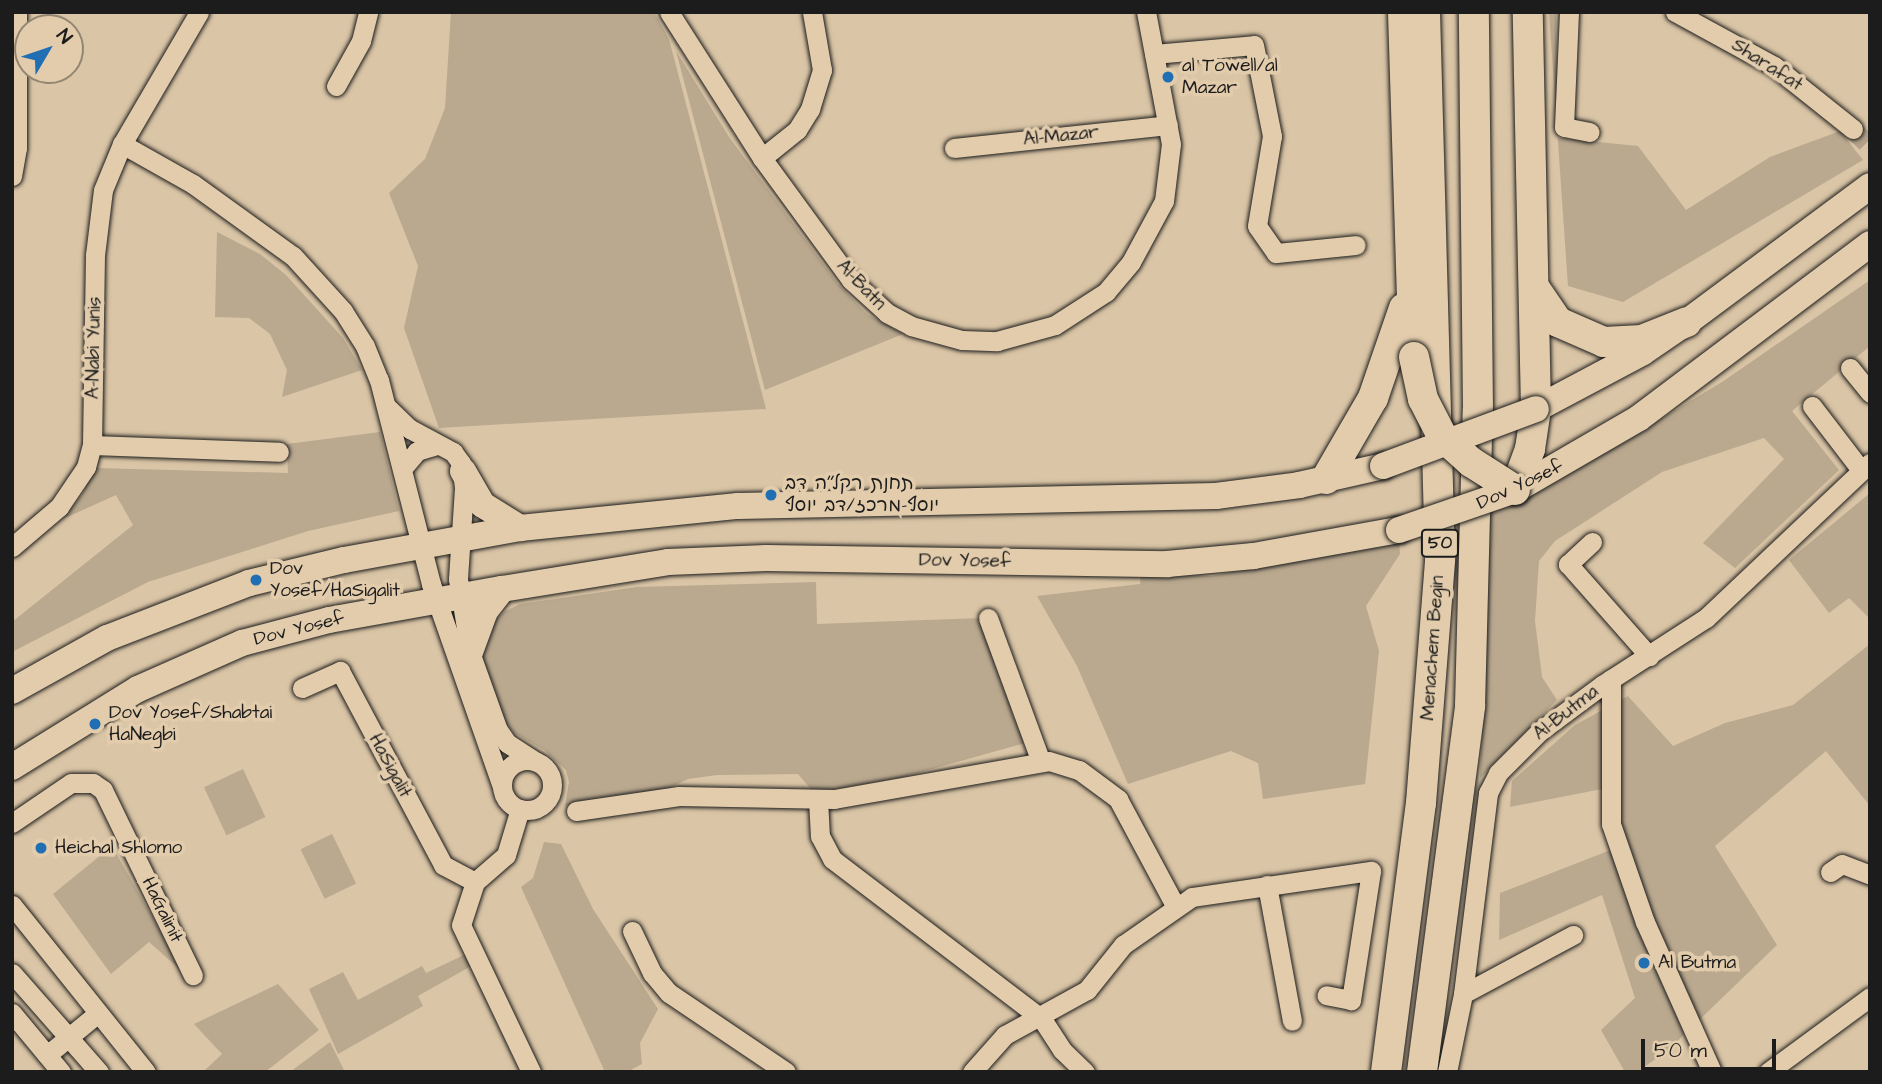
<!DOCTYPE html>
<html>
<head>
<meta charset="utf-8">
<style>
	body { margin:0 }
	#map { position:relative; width:1882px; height:1084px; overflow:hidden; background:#dac5a6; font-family:"Architects Daughter","Playpen Sans Hebrew",sans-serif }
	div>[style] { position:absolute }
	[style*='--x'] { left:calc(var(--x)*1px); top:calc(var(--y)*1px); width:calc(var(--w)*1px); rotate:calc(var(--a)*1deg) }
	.green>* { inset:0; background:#baa98f; transform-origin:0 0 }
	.minor-tunnel>* { height:19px; margin-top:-9.5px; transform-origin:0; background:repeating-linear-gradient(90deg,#b4a38a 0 19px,transparent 0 29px) }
	.roads { filter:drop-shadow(0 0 2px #1c1c1c) drop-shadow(0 0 2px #1c1c1c) }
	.minor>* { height:19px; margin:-9.5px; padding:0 9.5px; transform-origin:9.5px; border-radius:9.5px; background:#e2ccac }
	.minor>.ring { margin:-9.5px; padding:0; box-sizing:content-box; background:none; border:19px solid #e2ccac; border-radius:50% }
	.major>* { height:26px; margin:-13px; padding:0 13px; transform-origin:13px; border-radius:13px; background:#e2ccac }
	.highway>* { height:30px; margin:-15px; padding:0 15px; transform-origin:15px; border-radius:15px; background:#e2ccac }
	.bridges { filter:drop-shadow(0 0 2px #1c1c1c) drop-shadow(0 0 2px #1c1c1c) }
	.major-bridge>* { height:26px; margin:-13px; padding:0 13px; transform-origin:13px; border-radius:13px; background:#e2ccac }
	.highway-bridge>* { height:30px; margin:-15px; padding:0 15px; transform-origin:15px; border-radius:15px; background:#e2ccac }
	.dots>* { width:19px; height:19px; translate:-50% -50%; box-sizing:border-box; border:4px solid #e2ccac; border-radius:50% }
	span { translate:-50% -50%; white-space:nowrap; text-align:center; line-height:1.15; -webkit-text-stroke:7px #e2ccac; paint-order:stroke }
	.shield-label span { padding:2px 5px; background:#e2ccac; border:2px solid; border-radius:5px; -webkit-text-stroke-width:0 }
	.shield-label { font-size:18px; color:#1c1c1c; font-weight:700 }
	.street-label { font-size:19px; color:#1c1c1c }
	.poi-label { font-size:19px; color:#1c1c1c }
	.left { translate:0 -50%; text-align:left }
	.frame { position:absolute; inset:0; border:14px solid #1c1c1c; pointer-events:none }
	.north { position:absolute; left:14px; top:14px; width:70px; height:70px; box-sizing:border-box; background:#e2ccac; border:2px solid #938672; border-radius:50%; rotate:51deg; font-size:19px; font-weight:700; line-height:28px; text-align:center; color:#1c1c1c }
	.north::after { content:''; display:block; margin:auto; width:24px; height:32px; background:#1f6fb2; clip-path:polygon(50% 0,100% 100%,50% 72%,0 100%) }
	.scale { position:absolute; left:1641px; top:1039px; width:135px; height:32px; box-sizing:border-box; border:4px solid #1c1c1c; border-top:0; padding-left:9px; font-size:21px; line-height:24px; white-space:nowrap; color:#1c1c1c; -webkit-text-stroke:5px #e2ccac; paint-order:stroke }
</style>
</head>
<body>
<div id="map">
	<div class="green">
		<div style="clip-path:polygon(451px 12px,654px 12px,669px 39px,766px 409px,439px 428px,404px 328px,418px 266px,389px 193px,425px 159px,445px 108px)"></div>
		<div style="clip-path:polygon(1549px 12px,1556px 12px,1558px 138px,1638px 146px,1686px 210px,1770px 157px,1840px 131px,1863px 160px,1623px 302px,1568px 286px)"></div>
		<div style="clip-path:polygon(676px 51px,729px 137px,838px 284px,867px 314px,903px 334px,765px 390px)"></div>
		<div style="clip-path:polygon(217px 232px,260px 254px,286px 275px,343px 338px,362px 370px,282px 397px,287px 370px,270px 334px,249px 318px,215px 317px)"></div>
		<div style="clip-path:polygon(1870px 280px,1870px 346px,1792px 411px,1839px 470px,1735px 568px,1703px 543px,1784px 459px,1764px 438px,1662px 472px,1555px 541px,1539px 561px,1535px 621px,1542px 677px,1557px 700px,1480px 778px,1490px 509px,1588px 463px,1722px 382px)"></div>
		<div style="clip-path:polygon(380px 432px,399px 511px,308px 531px,148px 582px,12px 652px,12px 622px,133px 525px,116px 495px,63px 519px,82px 495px,95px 468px,288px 473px,287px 444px)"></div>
		<div style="clip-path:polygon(1870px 493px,1870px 619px,1849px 598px,1829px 613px,1789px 560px)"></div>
		<div style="clip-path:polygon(1399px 538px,1400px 554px,1366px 606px,1379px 651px,1365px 784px,1263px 799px,1258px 763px,1231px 751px,1128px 784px,1077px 666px,1037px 596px,1140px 584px,1141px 574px,1212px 576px)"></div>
		<div style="clip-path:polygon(816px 582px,817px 624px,981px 618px,1019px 707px,1011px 711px,1025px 743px,900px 778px,814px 793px,798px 774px,717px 775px,688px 779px,658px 793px,565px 806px,569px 782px,566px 770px,544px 750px,514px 733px,502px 717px,482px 668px,483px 641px,490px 626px,504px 612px,520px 604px,637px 587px)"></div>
		<div style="clip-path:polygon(1870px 644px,1870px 806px,1826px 751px,1715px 846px,1777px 945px,1667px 1051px,1637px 1072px,1625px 1072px,1601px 1030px,1635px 998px,1602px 895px,1499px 940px,1500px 893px,1626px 844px,1602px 789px,1510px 807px,1512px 781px,1575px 725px,1628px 696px,1673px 746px,1725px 723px,1793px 705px)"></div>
		<div style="left:243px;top:769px;width:53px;height:43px;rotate:65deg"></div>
		<div style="left:332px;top:834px;width:55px;height:35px;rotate:64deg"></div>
		<div style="clip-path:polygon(544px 842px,561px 844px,593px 909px,658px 1009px,640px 1043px,642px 1064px,627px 1072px,605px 1072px,521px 887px,533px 878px)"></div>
		<div style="clip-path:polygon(112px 846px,184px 973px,149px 942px,111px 974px,53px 894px)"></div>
		<div style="clip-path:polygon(466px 954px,473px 965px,418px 996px,423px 1006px,338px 1054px,309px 989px,343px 972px,358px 1000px,422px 966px,426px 973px)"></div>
		<div style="clip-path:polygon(278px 984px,319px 1030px,265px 1072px,203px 1072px,222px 1054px,194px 1024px)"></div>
		<div style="clip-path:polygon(330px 1042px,345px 1072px,290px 1072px)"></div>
	</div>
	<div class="minor-tunnel">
		<div style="--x:1853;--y:129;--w:24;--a:45"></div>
	</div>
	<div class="roads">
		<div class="minor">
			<div style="--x:669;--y:12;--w:173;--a:57.5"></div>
			<div style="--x:762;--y:158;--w:151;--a:53.9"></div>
			<div style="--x:851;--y:280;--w:49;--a:42.5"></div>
			<div style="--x:887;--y:313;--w:27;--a:28"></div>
			<div style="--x:911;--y:326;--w:53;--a:15.4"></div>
			<div style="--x:962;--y:340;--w:35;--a:2"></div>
			<div style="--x:997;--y:341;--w:60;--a:-15.4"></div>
			<div style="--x:1055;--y:325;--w:61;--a:-32.9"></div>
			<div style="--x:1106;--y:292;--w:39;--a:-50"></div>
			<div style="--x:1131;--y:262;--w:69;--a:-61.6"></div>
			<div style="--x:1164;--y:201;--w:57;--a:-83"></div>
			<div style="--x:1171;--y:144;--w:134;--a:-100.7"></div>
			<div style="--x:1569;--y:12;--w:115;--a:92.5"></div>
			<div style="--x:1564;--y:127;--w:26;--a:11"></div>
			<div style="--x:1675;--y:12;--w:113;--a:28.6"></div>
			<div style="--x:1774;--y:66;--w:101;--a:38.6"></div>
			<div style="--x:1154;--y:54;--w:100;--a:-5.1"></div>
			<div style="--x:1254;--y:45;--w:93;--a:78.8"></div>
			<div style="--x:1272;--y:136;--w:91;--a:99.5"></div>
			<div style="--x:1257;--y:226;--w:33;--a:55"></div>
			<div style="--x:1276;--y:253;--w:80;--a:-5.7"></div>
			<div style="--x:336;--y:86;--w:51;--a:-60.9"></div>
			<div style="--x:361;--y:41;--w:30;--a:-76"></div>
			<div style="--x:122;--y:144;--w:81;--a:29.4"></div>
			<div style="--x:193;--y:184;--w:123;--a:35.8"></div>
			<div style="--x:293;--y:256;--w:74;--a:47.7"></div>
			<div style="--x:343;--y:311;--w:41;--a:57.8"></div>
			<div style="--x:365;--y:346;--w:37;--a:68"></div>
			<div style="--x:379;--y:380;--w:211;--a:75.7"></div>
			<div style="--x:431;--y:584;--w:215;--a:70.7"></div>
			<div style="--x:954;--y:148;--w:215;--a:-6.1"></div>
			<div style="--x:762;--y:158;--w:45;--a:-38.7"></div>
			<div style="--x:797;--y:130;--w:25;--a:-58"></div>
			<div style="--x:810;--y:109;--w:41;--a:-72.9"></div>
			<div style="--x:822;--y:70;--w:59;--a:-99.8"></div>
			<div style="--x:12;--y:176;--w:28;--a:-80"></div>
			<div style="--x:17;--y:148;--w:136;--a:-90"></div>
			<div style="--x:1850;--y:368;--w:32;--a:51"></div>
			<div style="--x:1812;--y:406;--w:81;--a:52.6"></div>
			<div style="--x:387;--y:407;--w:32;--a:44"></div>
			<div style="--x:410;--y:429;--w:49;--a:28.1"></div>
			<div style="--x:453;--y:452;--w:14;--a:54"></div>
			<div style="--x:461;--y:463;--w:25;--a:83"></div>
			<div style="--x:464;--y:488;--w:91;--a:93.8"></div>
			<div style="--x:458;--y:579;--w:74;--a:80.7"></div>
			<div style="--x:470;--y:652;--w:83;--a:70.3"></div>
			<div style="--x:498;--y:730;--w:16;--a:55"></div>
			<div style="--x:507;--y:743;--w:33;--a:33"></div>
			<div style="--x:92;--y:445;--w:187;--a:2.1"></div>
			<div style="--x:402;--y:469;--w:23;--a:-50"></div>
			<div style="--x:417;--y:451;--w:21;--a:-17"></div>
			<div style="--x:1592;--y:542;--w:33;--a:137"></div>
			<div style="--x:1568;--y:564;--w:123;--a:48.6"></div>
			<div style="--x:12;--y:547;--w:62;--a:-40.4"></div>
			<div style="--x:59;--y:507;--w:48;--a:-56"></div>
			<div style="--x:86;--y:467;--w:23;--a:-75"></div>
			<div style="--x:92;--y:445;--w:190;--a:-89.1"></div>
			<div style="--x:95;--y:255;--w:65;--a:-83"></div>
			<div style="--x:103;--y:190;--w:50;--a:-67.6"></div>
			<div style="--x:122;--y:144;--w:153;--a:-59.7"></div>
			<div style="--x:988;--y:618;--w:153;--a:69.8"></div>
			<div style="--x:1611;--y:679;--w:145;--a:90"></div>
			<div style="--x:1611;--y:824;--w:104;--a:70.9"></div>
			<div style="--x:1645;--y:922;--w:164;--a:65.9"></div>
			<div style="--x:302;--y:688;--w:42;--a:-24.1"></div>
			<div style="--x:340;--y:671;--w:220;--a:62"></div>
			<div style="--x:443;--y:865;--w:36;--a:28"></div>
			<div style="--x:475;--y:882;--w:45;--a:108"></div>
			<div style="--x:461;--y:925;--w:163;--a:64.5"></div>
			<div class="ring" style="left:502px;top:760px;width:31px;height:31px"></div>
			<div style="--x:818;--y:799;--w:37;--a:87"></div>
			<div style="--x:820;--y:836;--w:26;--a:62"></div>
			<div style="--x:832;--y:859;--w:264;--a:37.3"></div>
			<div style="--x:1042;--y:1019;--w:37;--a:57"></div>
			<div style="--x:1062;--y:1050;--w:32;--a:44"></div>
			<div style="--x:576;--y:811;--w:104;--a:-8.3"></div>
			<div style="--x:679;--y:796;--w:155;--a:1.1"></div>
			<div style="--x:834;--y:799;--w:218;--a:-10"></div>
			<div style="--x:1049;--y:761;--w:31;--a:17"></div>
			<div style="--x:1079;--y:770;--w:49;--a:36.6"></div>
			<div style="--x:1118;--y:799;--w:123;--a:61.8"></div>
			<div style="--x:12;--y:823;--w:71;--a:-34.1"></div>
			<div style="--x:71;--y:783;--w:22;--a:0"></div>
			<div style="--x:93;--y:783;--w:12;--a:35"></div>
			<div style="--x:103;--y:790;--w:206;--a:64.1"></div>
			<div style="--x:1830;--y:872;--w:14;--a:-34"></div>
			<div style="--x:1842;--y:864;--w:30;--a:21"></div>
			<div style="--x:475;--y:882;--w:41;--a:-41.1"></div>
			<div style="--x:506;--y:855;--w:48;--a:-73.1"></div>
			<div style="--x:1267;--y:885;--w:138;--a:79.6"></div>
			<div style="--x:12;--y:905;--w:214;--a:51.3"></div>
			<div style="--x:632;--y:931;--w:47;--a:64.5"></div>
			<div style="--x:652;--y:973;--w:26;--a:50"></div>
			<div style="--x:669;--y:993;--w:141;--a:34"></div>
			<div style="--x:12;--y:973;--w:132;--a:48.7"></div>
			<div style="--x:1463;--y:994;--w:125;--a:-28.2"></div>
			<div style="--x:12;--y:1013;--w:77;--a:50.3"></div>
			<div style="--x:47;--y:1055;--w:65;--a:-39.4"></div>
			<div style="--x:972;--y:1072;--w:50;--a:-48.3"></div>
			<div style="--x:1005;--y:1035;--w:94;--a:-28.8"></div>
			<div style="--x:1087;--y:990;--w:58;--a:-51.3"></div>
			<div style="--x:1123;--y:945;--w:84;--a:-34.8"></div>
			<div style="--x:1192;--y:897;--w:181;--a:-8.3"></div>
			<div style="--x:1371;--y:871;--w:131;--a:98.8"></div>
			<div style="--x:1351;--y:1000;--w:25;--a:-169"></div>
			<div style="--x:1447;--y:1072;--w:80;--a:-78.4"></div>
			<div style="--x:1463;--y:994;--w:203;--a:-82.9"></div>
			<div style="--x:1488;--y:793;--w:22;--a:-63"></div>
			<div style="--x:1498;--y:773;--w:59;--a:-45"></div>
			<div style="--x:1540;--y:731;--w:77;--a:-36.6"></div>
			<div style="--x:1602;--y:685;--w:124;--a:-32.8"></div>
			<div style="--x:1706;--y:618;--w:226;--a:-43.4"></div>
			<div style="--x:1768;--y:1072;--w:127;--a:-36.3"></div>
		</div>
		<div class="major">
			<div style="--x:1536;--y:409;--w:121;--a:-28"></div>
			<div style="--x:1643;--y:352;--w:53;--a:-34.3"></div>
			<div style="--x:1687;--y:322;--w:228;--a:-36.6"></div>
			<div style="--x:463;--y:471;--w:39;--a:60"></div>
			<div style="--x:483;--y:505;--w:44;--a:31.9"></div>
			<div style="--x:1515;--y:490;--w:143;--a:-30.1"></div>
			<div style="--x:1639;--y:418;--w:289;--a:-37"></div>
			<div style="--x:470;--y:652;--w:44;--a:-69.9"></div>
			<div style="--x:485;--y:611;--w:28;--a:-52"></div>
			<div style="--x:12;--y:691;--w:109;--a:-29.2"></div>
			<div style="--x:107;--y:638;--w:152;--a:-21.2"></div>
			<div style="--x:249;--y:583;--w:98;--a:-13.6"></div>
			<div style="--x:344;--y:560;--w:179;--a:-10.3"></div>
			<div style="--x:520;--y:528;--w:219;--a:-5.8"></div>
			<div style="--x:738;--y:506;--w:478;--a:-1.2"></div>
			<div style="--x:1216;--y:496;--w:84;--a:-7.5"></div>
			<div style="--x:1299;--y:485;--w:86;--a:-12.7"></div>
			<div style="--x:12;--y:767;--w:148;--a:-31.8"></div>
			<div style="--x:138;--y:689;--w:114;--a:-23.9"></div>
			<div style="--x:242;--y:643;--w:90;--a:-14.8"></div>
			<div style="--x:329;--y:620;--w:176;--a:-10.2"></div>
			<div style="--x:502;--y:589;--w:168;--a:-9.2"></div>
			<div style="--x:668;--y:562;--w:98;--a:-2.3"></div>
			<div style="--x:766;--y:558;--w:401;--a:0.9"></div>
			<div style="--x:1167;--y:564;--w:87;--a:-5.3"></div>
			<div style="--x:1254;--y:556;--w:147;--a:-10.2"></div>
		</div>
		<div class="highway">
			<div style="--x:1403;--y:12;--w:345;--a:88.2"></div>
			<div style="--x:1534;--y:287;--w:42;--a:55.6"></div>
			<div style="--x:1558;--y:322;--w:50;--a:23.5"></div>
			<div style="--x:1604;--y:342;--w:38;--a:-3"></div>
			<div style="--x:1642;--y:340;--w:48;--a:-21.8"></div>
			<div style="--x:1326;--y:479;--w:94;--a:-59.9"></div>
			<div style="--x:1373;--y:398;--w:95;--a:-71"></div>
			<div style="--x:1515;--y:490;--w:44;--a:-69.9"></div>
			<div style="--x:1530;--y:449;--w:40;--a:-81.5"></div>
			<div style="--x:1536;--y:409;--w:397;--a:-91.2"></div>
			<div style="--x:1386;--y:1072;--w:271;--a:-82.6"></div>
			<div style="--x:1421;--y:803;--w:245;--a:-85.5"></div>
			<div style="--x:1440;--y:559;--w:547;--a:-91.57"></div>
			<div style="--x:1422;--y:1072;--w:369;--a:-82.5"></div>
			<div style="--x:1470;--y:706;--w:296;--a:-88.5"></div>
			<div style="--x:1478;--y:410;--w:398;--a:-90.6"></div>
		</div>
	</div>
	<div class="bridges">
		<div class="major-bridge">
			<div style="--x:1383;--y:466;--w:163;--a:-20.4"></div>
			<div style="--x:1399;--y:530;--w:123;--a:-19"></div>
		</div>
		<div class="highway-bridge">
			<div style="--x:1414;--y:357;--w:43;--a:77.9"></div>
			<div style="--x:1423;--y:399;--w:42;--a:62.8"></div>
			<div style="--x:1442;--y:436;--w:39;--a:42"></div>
			<div style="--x:1471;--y:462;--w:52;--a:32.5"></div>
		</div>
	</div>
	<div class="dots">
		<div style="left:1168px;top:77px;background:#1f6fb2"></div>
		<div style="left:771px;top:495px;background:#1f6fb2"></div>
		<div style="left:256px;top:580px;background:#1f6fb2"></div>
		<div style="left:95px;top:724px;background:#1f6fb2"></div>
		<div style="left:41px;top:848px;background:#1f6fb2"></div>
		<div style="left:1644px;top:963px;background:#1f6fb2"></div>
	</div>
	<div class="shield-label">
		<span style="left:1440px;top:543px">50</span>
	</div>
	<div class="street-label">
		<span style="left:1767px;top:65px;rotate:33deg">Sharafat</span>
		<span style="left:1061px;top:136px;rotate:-6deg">Al-Mazar</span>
		<span style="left:861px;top:285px;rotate:46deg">Al-Batn</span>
		<span style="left:94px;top:348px;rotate:-89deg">A-Nabi Yunis</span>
		<span style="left:1520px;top:485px;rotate:-25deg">Dov Yosef</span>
		<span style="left:965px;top:561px;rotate:1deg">Dov Yosef</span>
		<span style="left:299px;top:629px;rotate:-14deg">Dov Yosef</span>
		<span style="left:1433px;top:648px;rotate:-86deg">Menachem Begin</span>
		<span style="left:1566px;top:713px;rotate:-38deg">Al-Butma</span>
		<span style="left:390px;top:766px;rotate:62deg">HaSigalit</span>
		<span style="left:162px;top:910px;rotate:64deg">HaGalinit</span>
	</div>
	<div class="poi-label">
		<span class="left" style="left:1182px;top:77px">al Towell/al<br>Mazar</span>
		<span class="left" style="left:785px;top:495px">תחנת רקל״ה דב<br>יוסף-מרכז/דב יוסף</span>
		<span class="left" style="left:270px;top:580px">Dov<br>Yosef/HaSigalit</span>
		<span class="left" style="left:109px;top:724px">Dov Yosef/Shabtai<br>HaNegbi</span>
		<span class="left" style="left:55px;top:848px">Heichal Shlomo</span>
		<span class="left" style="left:1658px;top:963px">Al Butma</span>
	</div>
	<div class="frame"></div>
	<div class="north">N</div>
	<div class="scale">50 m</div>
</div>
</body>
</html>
